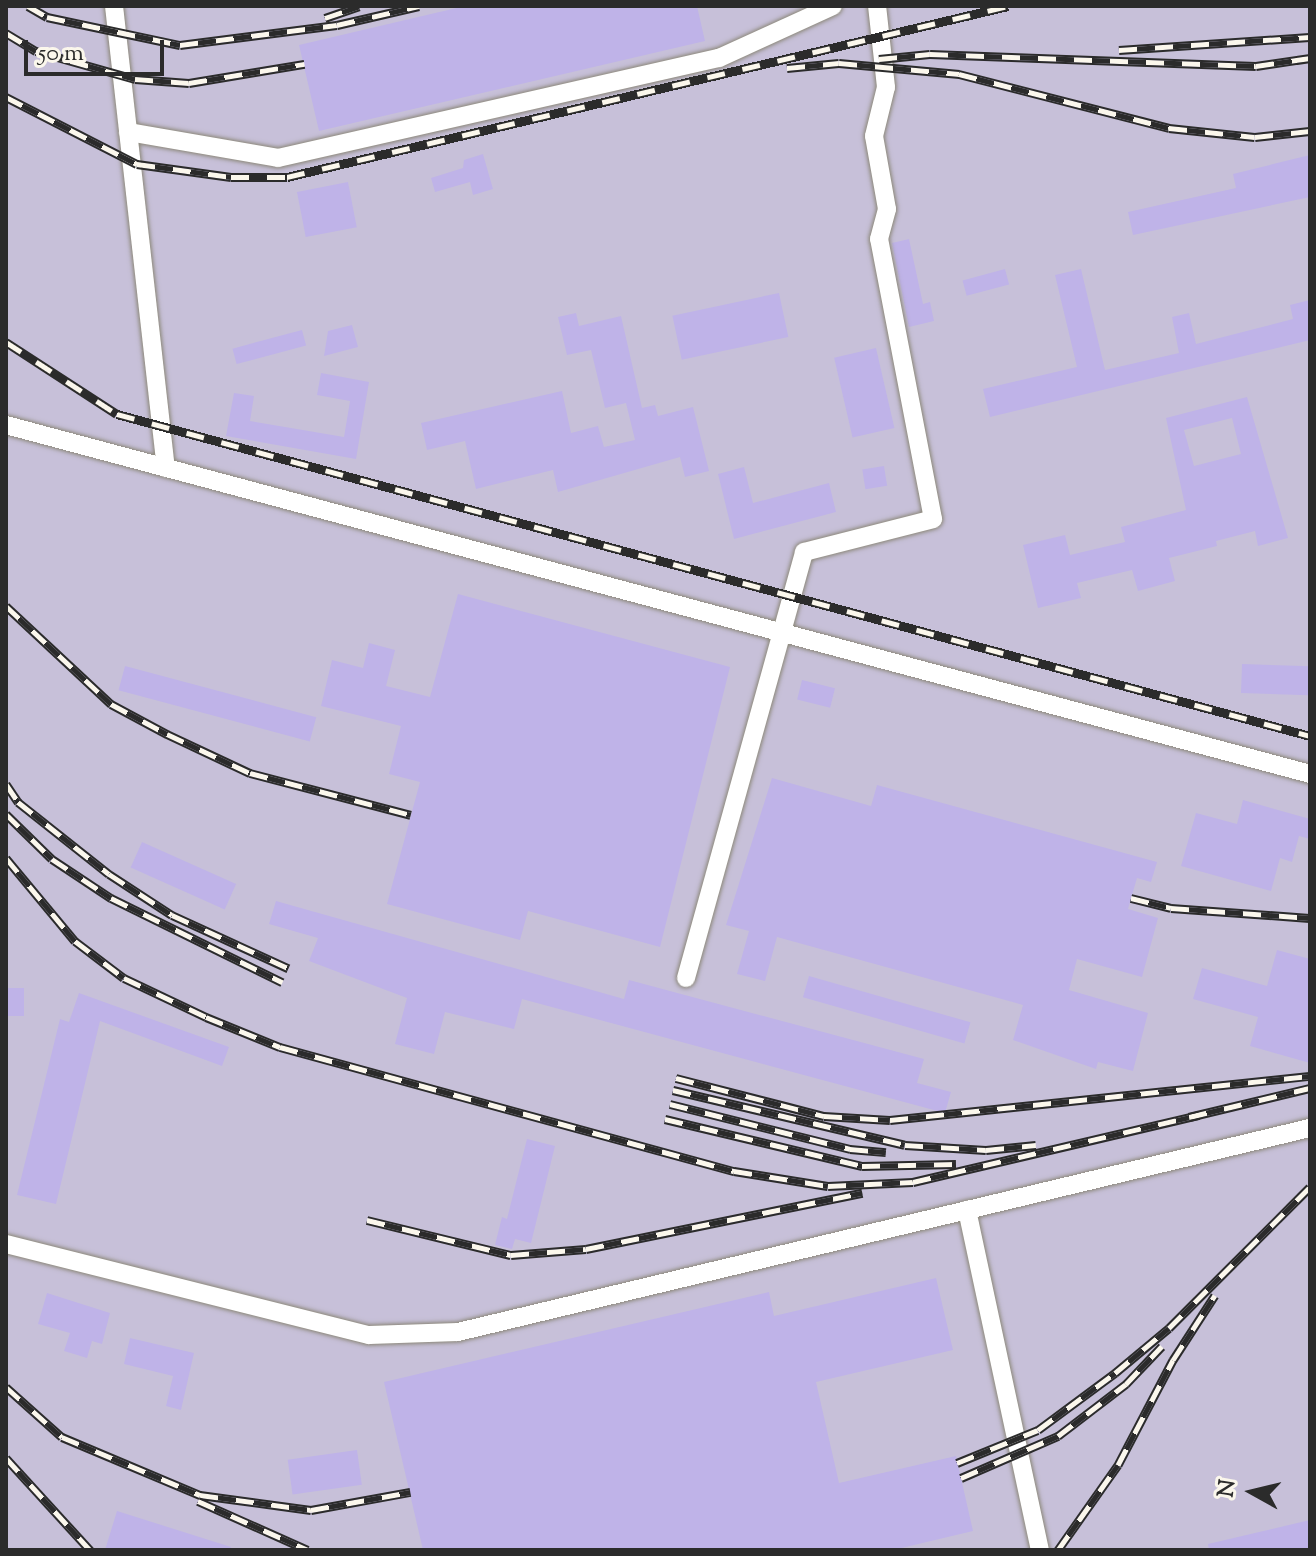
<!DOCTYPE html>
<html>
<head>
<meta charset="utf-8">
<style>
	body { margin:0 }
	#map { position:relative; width:1316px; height:1556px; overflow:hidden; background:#ece6c8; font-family:"Sorts Mill Goudy",serif }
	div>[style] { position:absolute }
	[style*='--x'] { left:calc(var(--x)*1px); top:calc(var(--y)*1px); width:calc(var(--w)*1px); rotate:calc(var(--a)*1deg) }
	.industrial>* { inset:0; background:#c7c0d9; transform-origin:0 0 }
	.building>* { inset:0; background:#bfb3e8; transform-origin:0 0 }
	.roads { filter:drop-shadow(0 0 2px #8c887a) drop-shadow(0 0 2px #8c887a) }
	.minor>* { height:18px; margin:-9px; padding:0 9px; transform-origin:9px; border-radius:9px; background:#fff }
	.rail>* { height:9px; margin-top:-4.5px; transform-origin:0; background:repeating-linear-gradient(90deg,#fbf7ec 0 18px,#2b2b2b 0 36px); box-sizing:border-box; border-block:2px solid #2b2b2b }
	span { translate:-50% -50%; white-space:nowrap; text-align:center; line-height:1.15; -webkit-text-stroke:7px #fbf7ec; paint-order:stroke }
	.frame { position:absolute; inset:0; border:8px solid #2b2b2b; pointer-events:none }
	.north { position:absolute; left:1212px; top:1452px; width:80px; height:80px; -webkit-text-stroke:6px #fbf7ec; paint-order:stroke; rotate:278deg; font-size:22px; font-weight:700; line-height:32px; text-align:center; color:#2b2b2b }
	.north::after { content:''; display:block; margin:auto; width:28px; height:36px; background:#2b2b2b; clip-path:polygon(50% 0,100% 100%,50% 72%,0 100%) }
	.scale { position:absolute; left:24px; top:40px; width:140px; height:36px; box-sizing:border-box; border:4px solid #2b2b2b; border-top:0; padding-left:10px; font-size:24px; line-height:28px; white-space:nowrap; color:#2b2b2b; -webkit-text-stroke:6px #fbf7ec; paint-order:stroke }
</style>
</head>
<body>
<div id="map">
	<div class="industrial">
		<div style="left:6px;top:6px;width:1304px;height:1544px"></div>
	</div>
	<div class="building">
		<div style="clip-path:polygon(465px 6px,697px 6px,705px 41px,319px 131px,299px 45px)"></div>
		<div style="clip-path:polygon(483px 154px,493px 189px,473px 195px,470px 182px,435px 192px,431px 178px,463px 168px,464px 160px)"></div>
		<div style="clip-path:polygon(1310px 155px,1310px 197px,1133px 235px,1128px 212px,1236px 188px,1233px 174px)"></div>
		<div style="left:348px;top:182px;width:46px;height:52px;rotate:79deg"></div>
		<div style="clip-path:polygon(909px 239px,923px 304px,930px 302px,934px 321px,909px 327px,892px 243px)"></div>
		<div style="left:1005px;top:269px;width:16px;height:44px;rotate:75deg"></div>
		<div style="clip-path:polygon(1081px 269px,1105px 370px,1179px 353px,1172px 317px,1189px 313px,1196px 344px,1293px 319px,1290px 305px,1310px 300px,1310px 340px,990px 417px,983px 389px,1077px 367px,1055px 275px)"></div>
		<div style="left:779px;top:293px;width:45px;height:109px;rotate:78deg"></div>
		<div style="clip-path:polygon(576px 313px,579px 326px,621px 316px,642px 408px,655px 405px,658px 416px,693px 407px,709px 471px,685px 477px,680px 457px,558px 492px,553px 470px,476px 489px,465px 441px,427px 450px,421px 423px,562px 391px,571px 433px,598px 426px,604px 447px,635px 440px,626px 403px,605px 408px,591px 350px,567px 355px,558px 317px)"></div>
		<div style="clip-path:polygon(352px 325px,358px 347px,324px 356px,328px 331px)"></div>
		<div style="left:302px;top:330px;width:16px;height:72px;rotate:75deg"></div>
		<div style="left:876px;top:348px;width:82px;height:43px;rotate:77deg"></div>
		<div style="clip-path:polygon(321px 373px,369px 382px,356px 459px,226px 436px,234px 393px,254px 396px,250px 421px,344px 437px,350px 401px,317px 395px)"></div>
		<div style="clip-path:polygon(evenodd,1247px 397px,1288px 538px,1258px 546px,1255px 531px,1216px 541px,1217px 546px,1169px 558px,1175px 581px,1138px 591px,1132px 570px,1077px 583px,1081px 598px,1038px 608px,1023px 545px,1065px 535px,1070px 555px,1125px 542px,1121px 527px,1186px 510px,1166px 418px,1247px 397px,1232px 418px,1241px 454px,1194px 466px,1184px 430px,1232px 418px)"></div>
		<div style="left:884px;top:466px;width:20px;height:22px;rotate:81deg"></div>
		<div style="clip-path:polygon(744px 467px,753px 503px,829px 483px,836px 512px,734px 539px,718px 474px)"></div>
		<div style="clip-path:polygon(458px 594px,730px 667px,660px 947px,528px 911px,520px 940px,387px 904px,420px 782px,389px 774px,401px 726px,321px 706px,332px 660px,363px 668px,369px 643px,395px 650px,386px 686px,430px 697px)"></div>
		<div style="left:1242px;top:664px;width:68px;height:29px;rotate:2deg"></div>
		<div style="left:125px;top:666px;width:198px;height:25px;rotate:15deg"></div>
		<div style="left:802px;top:680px;width:34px;height:20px;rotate:14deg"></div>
		<div style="clip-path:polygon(772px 778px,871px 806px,877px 785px,1157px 862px,1151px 882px,1137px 878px,1128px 909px,1158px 918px,1142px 977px,1077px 959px,1069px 990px,1148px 1013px,1133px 1071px,1098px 1062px,1096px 1069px,1013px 1040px,1023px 1005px,777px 937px,765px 981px,737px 974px,749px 931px,726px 925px)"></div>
		<div style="clip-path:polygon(1243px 800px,1310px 819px,1310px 839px,1299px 836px,1292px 862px,1280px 858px,1271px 891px,1181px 866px,1196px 813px,1237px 824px)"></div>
		<div style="left:142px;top:842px;width:103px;height:28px;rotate:24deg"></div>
		<div style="clip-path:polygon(276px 901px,624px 999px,629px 980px,924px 1059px,917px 1083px,951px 1092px,945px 1113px,522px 999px,514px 1029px,445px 1012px,434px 1054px,395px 1044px,407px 998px,309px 961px,318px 938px,269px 924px)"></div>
		<div style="clip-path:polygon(1277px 950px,1310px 959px,1310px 1063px,1250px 1046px,1258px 1017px,1193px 999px,1202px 968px,1267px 986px)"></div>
		<div style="left:809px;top:976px;width:168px;height:22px;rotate:16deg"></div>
		<div style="left:6px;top:988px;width:18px;height:28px"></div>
		<div style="clip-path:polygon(79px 993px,229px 1047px,222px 1066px,100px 1021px,56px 1204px,17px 1195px,60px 1019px,69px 1022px)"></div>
		<div style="clip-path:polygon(527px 1139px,555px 1146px,531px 1243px,515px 1239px,512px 1249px,495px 1245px,502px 1217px,507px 1219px)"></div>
		<div style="clip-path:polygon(936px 1278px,953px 1350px,816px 1382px,839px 1483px,956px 1456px,973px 1531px,893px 1550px,423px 1550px,384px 1382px,769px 1292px,774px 1316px)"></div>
		<div style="clip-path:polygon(47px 1293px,110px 1313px,102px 1344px,92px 1341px,87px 1358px,64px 1351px,70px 1333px,38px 1324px)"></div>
		<div style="clip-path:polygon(130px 1338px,194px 1353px,181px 1410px,166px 1406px,173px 1376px,124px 1364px)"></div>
		<div style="left:357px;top:1450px;width:35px;height:70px;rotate:82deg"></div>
		<div style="clip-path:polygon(117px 1511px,231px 1547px,230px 1550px,105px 1550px)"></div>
		<div style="clip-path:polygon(1310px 1520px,1310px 1550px,1209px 1550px,1208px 1544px)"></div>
	</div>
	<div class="roads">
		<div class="minor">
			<div style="--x:114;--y:6;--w:465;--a:83.6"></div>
			<div style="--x:128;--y:132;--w:152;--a:9.8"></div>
			<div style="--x:278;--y:158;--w:452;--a:-12.8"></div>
			<div style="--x:719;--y:58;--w:125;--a:-24.5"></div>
			<div style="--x:6;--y:425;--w:1350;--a:14.98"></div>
			<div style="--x:686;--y:978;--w:442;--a:-74.5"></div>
			<div style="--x:804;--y:552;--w:133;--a:-14.3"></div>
			<div style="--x:933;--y:519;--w:285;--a:-100.9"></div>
			<div style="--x:879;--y:239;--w:31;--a:-75"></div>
			<div style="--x:887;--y:209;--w:74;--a:-100.1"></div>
			<div style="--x:874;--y:136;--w:50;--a:-76.2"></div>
			<div style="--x:886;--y:87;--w:81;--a:-96.3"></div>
			<div style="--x:967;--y:1210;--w:348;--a:77.9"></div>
			<div style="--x:6;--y:1244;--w:374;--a:14.1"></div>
			<div style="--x:369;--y:1335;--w:89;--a:-1.9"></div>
			<div style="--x:458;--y:1332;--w:876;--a:-13.47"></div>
		</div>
	</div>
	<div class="rail">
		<div style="--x:28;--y:6;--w:22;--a:30"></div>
		<div style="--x:47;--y:17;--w:136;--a:11.9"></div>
		<div style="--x:180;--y:45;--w:158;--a:-7.3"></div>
		<div style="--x:337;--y:25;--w:84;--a:-13"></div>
		<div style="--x:325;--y:18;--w:36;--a:-19"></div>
		<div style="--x:6;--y:33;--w:35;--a:31"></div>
		<div style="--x:36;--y:51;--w:103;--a:15.8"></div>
		<div style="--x:135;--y:79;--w:54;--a:4.2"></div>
		<div style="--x:189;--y:83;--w:117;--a:-9.4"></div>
		<div style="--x:1119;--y:50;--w:191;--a:-3.9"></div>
		<div style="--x:879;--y:59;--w:51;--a:-5.6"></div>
		<div style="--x:930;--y:54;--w:326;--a:2.1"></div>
		<div style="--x:1256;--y:66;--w:55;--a:-8.4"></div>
		<div style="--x:787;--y:68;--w:52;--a:-5.5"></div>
		<div style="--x:839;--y:63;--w:121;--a:5.2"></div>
		<div style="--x:959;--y:74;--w:217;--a:14.4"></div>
		<div style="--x:1169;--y:128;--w:86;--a:6"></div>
		<div style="--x:1255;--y:137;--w:55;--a:-6.2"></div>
		<div style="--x:6;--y:97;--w:147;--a:27.1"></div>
		<div style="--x:137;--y:164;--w:95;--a:7.9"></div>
		<div style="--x:231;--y:177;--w:56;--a:0"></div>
		<div style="--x:287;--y:177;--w:741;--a:-13.34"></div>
		<div style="--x:6;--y:342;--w:132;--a:33"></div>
		<div style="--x:117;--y:414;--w:1236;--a:15.1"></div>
		<div style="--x:6;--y:606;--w:144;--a:43"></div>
		<div style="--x:111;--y:704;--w:64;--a:28.2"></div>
		<div style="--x:167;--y:734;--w:92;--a:25.2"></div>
		<div style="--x:250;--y:773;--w:166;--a:14.6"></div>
		<div style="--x:6;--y:784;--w:22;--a:56"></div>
		<div style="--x:18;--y:802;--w:116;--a:38.4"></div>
		<div style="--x:109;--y:874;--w:75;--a:33.1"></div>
		<div style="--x:172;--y:915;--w:128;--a:24.6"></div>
		<div style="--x:6;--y:814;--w:64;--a:44.4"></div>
		<div style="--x:52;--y:859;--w:71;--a:33.5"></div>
		<div style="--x:111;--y:898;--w:191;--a:26.2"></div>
		<div style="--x:6;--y:858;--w:108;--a:50.3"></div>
		<div style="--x:75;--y:941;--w:61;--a:37.1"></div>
		<div style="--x:124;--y:978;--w:91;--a:25.4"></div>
		<div style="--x:206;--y:1017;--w:80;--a:22.1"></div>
		<div style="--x:280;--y:1047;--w:471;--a:15.3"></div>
		<div style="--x:734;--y:1171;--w:95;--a:9.1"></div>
		<div style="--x:828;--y:1186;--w:85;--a:-2.7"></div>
		<div style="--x:913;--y:1182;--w:294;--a:-13.2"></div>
		<div style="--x:1131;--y:898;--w:41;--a:14"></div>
		<div style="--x:1171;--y:908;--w:139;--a:4.1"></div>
		<div style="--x:676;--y:1078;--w:153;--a:14.4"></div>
		<div style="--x:824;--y:1116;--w:66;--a:3.5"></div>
		<div style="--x:890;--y:1120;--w:422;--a:-6"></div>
		<div style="--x:673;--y:1090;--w:238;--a:13.3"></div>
		<div style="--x:905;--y:1145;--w:81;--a:3.5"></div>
		<div style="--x:986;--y:1150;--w:50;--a:-5.7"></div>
		<div style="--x:670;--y:1104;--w:186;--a:14"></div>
		<div style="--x:850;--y:1149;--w:36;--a:5"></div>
		<div style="--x:1189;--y:1117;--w:124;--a:-13.5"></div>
		<div style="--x:665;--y:1119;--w:203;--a:13.4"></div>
		<div style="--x:862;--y:1166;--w:94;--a:-1.2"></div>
		<div style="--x:367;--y:1220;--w:148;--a:13.7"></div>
		<div style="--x:511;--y:1255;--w:75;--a:-4.6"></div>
		<div style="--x:586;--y:1249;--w:282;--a:-11.5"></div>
		<div style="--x:6;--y:1387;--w:75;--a:41.8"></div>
		<div style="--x:62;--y:1437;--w:150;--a:22.8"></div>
		<div style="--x:200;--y:1495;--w:112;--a:7.7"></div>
		<div style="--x:311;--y:1510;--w:101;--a:-10.3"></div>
		<div style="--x:6;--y:1458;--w:125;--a:47.6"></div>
		<div style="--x:957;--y:1463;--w:87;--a:-22.2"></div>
		<div style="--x:1038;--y:1430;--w:96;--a:-36.5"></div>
		<div style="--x:1115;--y:1373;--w:70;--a:-39.8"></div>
		<div style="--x:1169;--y:1328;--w:199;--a:-45"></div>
		<div style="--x:961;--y:1478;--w:106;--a:-23.4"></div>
		<div style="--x:1058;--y:1436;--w:86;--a:-37.4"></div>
		<div style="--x:1126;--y:1384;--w:52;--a:-46.5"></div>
		<div style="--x:198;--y:1501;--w:120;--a:24"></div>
		<div style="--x:1058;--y:1550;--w:104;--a:-54.8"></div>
		<div style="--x:1118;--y:1465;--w:119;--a:-62.4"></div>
		<div style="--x:1173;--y:1360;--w:77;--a:-57.1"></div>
	</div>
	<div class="frame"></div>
	<div class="north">N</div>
	<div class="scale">50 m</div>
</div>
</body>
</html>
